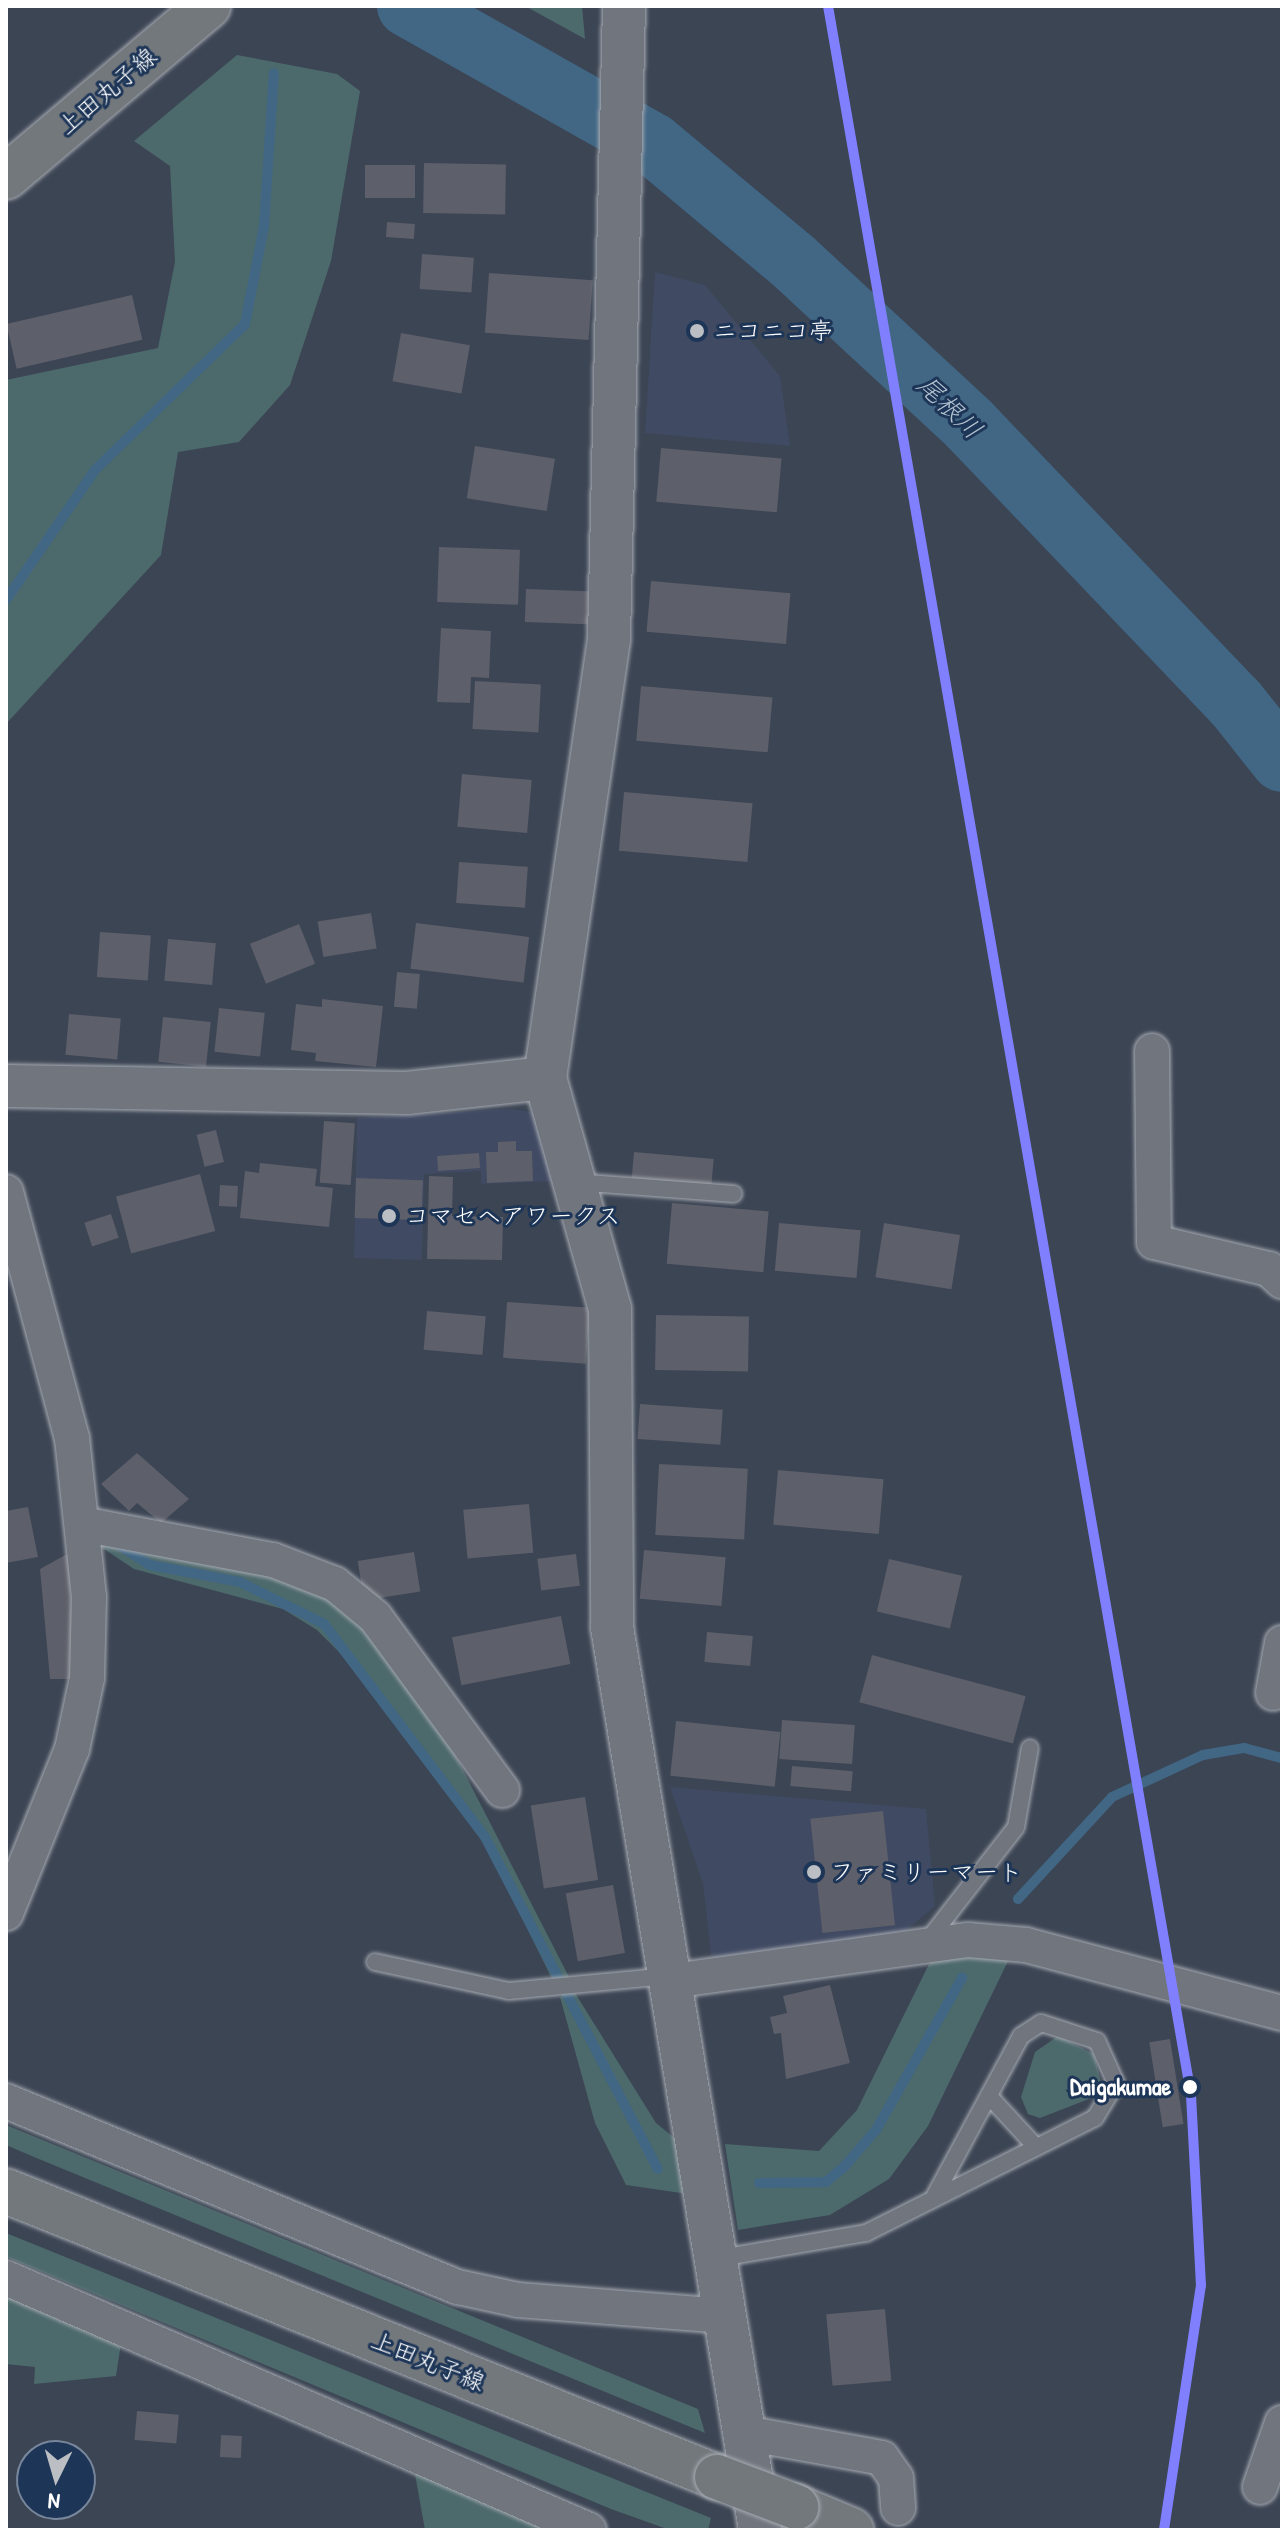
<!DOCTYPE html>
<html>
<head>
<meta charset="utf-8">
<style>
	body { margin:0 }
	#map { position:relative; width:1288px; height:2536px; overflow:hidden; background:#3c4554; font-family:"Patrick Hand","Klee One",sans-serif }
	div>[style] { position:absolute }
	[style*='--x'] { left:calc(var(--x)*1px); top:calc(var(--y)*1px); width:calc(var(--w)*1px); rotate:calc(var(--a)*1deg) }
	.built>* { inset:0; background:#404a63 }
	.green>* { inset:0; background:#4c696c }
	.stream>* { height:10px; margin:-5px; padding:0 5px; transform-origin:5px; border-radius:5px; background:#416785 }
	.river>* { height:62px; margin:-31px; padding:0 31px; transform-origin:31px; border-radius:31px; background:#416785 }
	.building>* { inset:0; background:#5d5f6a; transform-origin:0 0 }
	.roads { filter:drop-shadow(0 0 2px #a7abb2) drop-shadow(0 0 2px #a7abb2) }
	.service>* { height:16px; margin:-8px; padding:0 8px; transform-origin:8px; border-radius:8px; background:#70757e }
	.minor>* { height:34px; margin:-17px; padding:0 17px; transform-origin:17px; border-radius:17px; background:#70757e }
	.tertiary>* { height:42px; margin:-21px; padding:0 21px; transform-origin:21px; border-radius:21px; background:#70757e }
	.primary>* { height:44px; margin:-22px; padding:0 22px; transform-origin:22px; border-radius:22px; background:#73787d }
	.bridges { filter:drop-shadow(0 0 2px #a7abb2) drop-shadow(0 0 2px #a7abb2) }
	.primary-bridge>* { height:44px; margin:-22px; padding:0 22px; transform-origin:22px; border-radius:22px; background:#73787d }
	.rail-1>* { height:10px; margin:-5px; padding:0 5px; transform-origin:5px; border-radius:5px; background:#8080ff }
	.dots>* { width:22px; height:22px; translate:-50% -50%; box-sizing:border-box; border:4px solid #1d3557; border-radius:50% }
	span { translate:-50% -50%; white-space:nowrap; text-align:center; line-height:1.15; -webkit-text-stroke:6px #1d3557; paint-order:stroke }
	.street-label { font-size:24px; color:#fff }
	.poi-label { font-size:24px; color:#fff }
	.left { translate:0 -50%; text-align:left }
	.stop-label { font-size:24px; color:#fff; font-weight:700 }
	.right { translate:-100% -50%; text-align:right }
	.water-label { font-size:26px; color:#b3c3d0; font-style:italic }
	.frame { position:absolute; inset:0; border:8px solid #fff; pointer-events:none }
	.north { position:absolute; left:16px; top:2440px; width:80px; height:80px; box-sizing:border-box; background:#1d3557; border:2px solid #77869a; border-radius:50%; rotate:185deg; font-size:22px; font-weight:700; line-height:32px; text-align:center; color:#fff }
	.north::after { content:''; display:block; margin:auto; width:28px; height:36px; background:#bbbec3; clip-path:polygon(50% 0,100% 100%,50% 72%,0 100%) }
</style>
</head>
<body>
<div id="map">
	<div class="built">
		<div style="clip-path:polygon(655px 272px,705px 285px,780px 376px,790px 446px,645px 433px)"></div>
		<div style="clip-path:polygon(512px 1109px,539px 1113px,555px 1181px,481px 1184px,481px 1171px,424px 1174px,422px 1260px,354px 1258px,357px 1118px)"></div>
		<div style="clip-path:polygon(670px 1787px,926px 1809px,935px 1906px,902px 1934px,712px 1964px,703px 1884px)"></div>
	</div>
	<div class="green">
		<div style="clip-path:polygon(525px 6px,582px 6px,585px 39px)"></div>
		<div style="clip-path:polygon(237px 55px,337px 74px,360px 91px,331px 261px,290px 385px,239px 442px,178px 452px,161px 555px,6px 724px,6px 380px,158px 348px,175px 262px,170px 166px,134px 141px)"></div>
		<div style="clip-path:polygon(102px 1535px,159px 1542px,339px 1599px,443px 1731px,570px 1979px,553px 1981px,483px 1838px,352px 1665px,317px 1630px,283px 1609px,134px 1569px,101px 1547px)"></div>
		<div style="clip-path:polygon(1010px 1957px,928px 2126px,889px 2179px,830px 2215px,738px 2230px,725px 2144px,819px 2151px,857px 2110px,932px 1958px)"></div>
		<div style="clip-path:polygon(575px 1993px,656px 2123px,677px 2140px,688px 2194px,626px 2185px,595px 2123px,560px 1997px)"></div>
		<div style="clip-path:polygon(1058px 2036px,1094px 2054px,1102px 2086px,1094px 2097px,1040px 2118px,1028px 2114px,1021px 2097px,1035px 2052px)"></div>
		<div style="clip-path:polygon(6px 2125px,698px 2409px,705px 2433px,34px 2157px,6px 2145px)"></div>
		<div style="clip-path:polygon(6px 2233px,711px 2518px,708px 2530px,667px 2529px,611px 2509px,6px 2257px)"></div>
		<div style="clip-path:polygon(6px 2295px,121px 2343px,116px 2376px,34px 2384px,35px 2367px,6px 2364px)"></div>
		<div style="clip-path:polygon(413px 2463px,555px 2530px,425px 2530px)"></div>
	</div>
	<div class="stream">
		<div style="--x:6;--y:600;--w:158;--a:-55.6"></div>
		<div style="--x:95;--y:470;--w:209;--a:-44.2"></div>
		<div style="--x:245;--y:324;--w:100;--a:-79"></div>
		<div style="--x:264;--y:226;--w:153;--a:-86.3"></div>
		<div style="--x:116;--y:1543;--w:40;--a:32.9"></div>
		<div style="--x:150;--y:1565;--w:92;--a:10.7"></div>
		<div style="--x:240;--y:1582;--w:94;--a:26.6"></div>
		<div style="--x:324;--y:1624;--w:267;--a:52.9"></div>
		<div style="--x:485;--y:1837;--w:374;--a:62.5"></div>
		<div style="--x:1018;--y:1899;--w:139;--a:-47.3"></div>
		<div style="--x:1112;--y:1797;--w:100;--a:-24.8"></div>
		<div style="--x:1203;--y:1755;--w:42;--a:-9.7"></div>
		<div style="--x:1244;--y:1748;--w:39;--a:15"></div>
		<div style="--x:759;--y:2183;--w:67;--a:-0.9"></div>
		<div style="--x:826;--y:2182;--w:25;--a:-40"></div>
		<div style="--x:845;--y:2166;--w:48;--a:-49.3"></div>
		<div style="--x:876;--y:2130;--w:175;--a:-60.5"></div>
	</div>
	<div class="river">
		<div style="--x:408;--y:6;--w:281;--a:29.4"></div>
		<div style="--x:653;--y:144;--w:182;--a:39.9"></div>
		<div style="--x:793;--y:261;--w:240;--a:42.8"></div>
		<div style="--x:969;--y:424;--w:385;--a:46.3"></div>
		<div style="--x:1235;--y:702;--w:75;--a:51.5"></div>
	</div>
	<div class="building">
		<div style="left:424px;top:163px;width:82px;height:50px;rotate:1deg"></div>
		<div style="left:365px;top:165px;width:50px;height:33px"></div>
		<div style="left:387px;top:222px;width:28px;height:15px;rotate:4deg"></div>
		<div style="left:422px;top:254px;width:52px;height:35px;rotate:4deg"></div>
		<div style="left:489px;top:273px;width:104px;height:60px;rotate:4deg"></div>
		<div style="left:132px;top:295px;width:46px;height:129px;rotate:77deg"></div>
		<div style="left:401px;top:333px;width:70px;height:49px;rotate:10deg"></div>
		<div style="left:475px;top:446px;width:81px;height:53px;rotate:9deg"></div>
		<div style="left:661px;top:448px;width:121px;height:54px;rotate:5deg"></div>
		<div style="left:439px;top:547px;width:81px;height:55px;rotate:2deg"></div>
		<div style="left:651px;top:581px;width:140px;height:51px;rotate:5deg"></div>
		<div style="left:526px;top:589px;width:63px;height:33px;rotate:2deg"></div>
		<div style="clip-path:polygon(441px 628px,491px 631px,489px 678px,471px 677px,470px 703px,437px 702px)"></div>
		<div style="left:475px;top:681px;width:66px;height:48px;rotate:3deg"></div>
		<div style="left:641px;top:686px;width:132px;height:55px;rotate:5deg"></div>
		<div style="left:462px;top:774px;width:70px;height:53px;rotate:5deg"></div>
		<div style="left:624px;top:792px;width:129px;height:59px;rotate:5deg"></div>
		<div style="left:459px;top:862px;width:69px;height:41px;rotate:4deg"></div>
		<div style="left:371px;top:913px;width:36px;height:54px;rotate:81deg"></div>
		<div style="left:416px;top:923px;width:114px;height:46px;rotate:7deg"></div>
		<div style="left:299px;top:924px;width:43px;height:53px;rotate:68deg"></div>
		<div style="left:100px;top:932px;width:51px;height:45px;rotate:4deg"></div>
		<div style="left:168px;top:939px;width:48px;height:42px;rotate:5deg"></div>
		<div style="left:397px;top:972px;width:23px;height:35px;rotate:5deg"></div>
		<div style="clip-path:polygon(322px 999px,383px 1006px,376px 1067px,315px 1061px,316px 1053px,291px 1050px,296px 1004px,322px 1007px)"></div>
		<div style="left:219px;top:1008px;width:46px;height:44px;rotate:6deg"></div>
		<div style="left:69px;top:1014px;width:52px;height:41px;rotate:5deg"></div>
		<div style="left:163px;top:1017px;width:48px;height:45px;rotate:6deg"></div>
		<div style="left:324px;top:1121px;width:31px;height:62px;rotate:4deg"></div>
		<div style="left:216px;top:1130px;width:33px;height:20px;rotate:76deg"></div>
		<div style="clip-path:polygon(516px 1141px,516px 1151px,532px 1151px,533px 1181px,487px 1183px,486px 1152px,498px 1152px,498px 1142px)"></div>
		<div style="left:634px;top:1152px;width:80px;height:26px;rotate:5deg"></div>
		<div style="left:479px;top:1153px;width:15px;height:42px;rotate:86deg"></div>
		<div style="clip-path:polygon(260px 1163px,317px 1169px,315px 1186px,333px 1188px,329px 1227px,240px 1218px,245px 1171px,259px 1173px)"></div>
		<div style="left:200px;top:1174px;width:59px;height:87px;rotate:75deg"></div>
		<div style="clip-path:polygon(429px 1176px,453px 1177px,452px 1216px,503px 1217px,502px 1260px,427px 1259px)"></div>
		<div style="left:356px;top:1178px;width:67px;height:40px;rotate:2deg"></div>
		<div style="left:220px;top:1185px;width:18px;height:21px;rotate:3deg"></div>
		<div style="left:672px;top:1203px;width:97px;height:61px;rotate:5deg"></div>
		<div style="left:111px;top:1214px;width:25px;height:28px;rotate:72deg"></div>
		<div style="left:779px;top:1223px;width:82px;height:48px;rotate:5deg"></div>
		<div style="left:884px;top:1223px;width:77px;height:55px;rotate:9deg"></div>
		<div style="left:507px;top:1302px;width:83px;height:56px;rotate:4deg"></div>
		<div style="left:427px;top:1311px;width:59px;height:39px;rotate:5deg"></div>
		<div style="left:656px;top:1315px;width:93px;height:55px;rotate:1deg"></div>
		<div style="left:640px;top:1404px;width:83px;height:35px;rotate:4deg"></div>
		<div style="clip-path:polygon(137px 1453px,189px 1499px,161px 1523px,137px 1503px,129px 1511px,101px 1484px)"></div>
		<div style="left:659px;top:1464px;width:89px;height:71px;rotate:3deg"></div>
		<div style="left:778px;top:1470px;width:106px;height:55px;rotate:5deg"></div>
		<div style="left:529px;top:1504px;width:49px;height:66px;rotate:85deg"></div>
		<div style="clip-path:polygon(28px 1507px,38px 1557px,6px 1563px,6px 1511px)"></div>
		<div style="left:644px;top:1550px;width:82px;height:49px;rotate:5deg"></div>
		<div style="left:414px;top:1552px;width:40px;height:57px;rotate:81deg"></div>
		<div style="clip-path:polygon(69px 1553px,74px 1679px,50px 1679px,40px 1569px)"></div>
		<div style="left:576px;top:1554px;width:32px;height:39px;rotate:83deg"></div>
		<div style="left:889px;top:1559px;width:75px;height:54px;rotate:13deg"></div>
		<div style="left:561px;top:1616px;width:49px;height:111px;rotate:79deg"></div>
		<div style="left:707px;top:1632px;width:46px;height:30px;rotate:5deg"></div>
		<div style="left:872px;top:1655px;width:159px;height:49px;rotate:15deg"></div>
		<div style="left:782px;top:1720px;width:73px;height:39px;rotate:4deg"></div>
		<div style="left:676px;top:1721px;width:105px;height:55px;rotate:6deg"></div>
		<div style="left:792px;top:1766px;width:61px;height:20px;rotate:5deg"></div>
		<div style="left:585px;top:1797px;width:84px;height:55px;rotate:81deg"></div>
		<div style="left:883px;top:1811px;width:115px;height:73px;rotate:84deg"></div>
		<div style="left:613px;top:1885px;width:69px;height:48px;rotate:80deg"></div>
		<div style="clip-path:polygon(830px 1985px,850px 2063px,786px 2079px,781px 2033px,774px 2034px,770px 2017px,787px 2013px,783px 1996px)"></div>
		<div style="left:1170px;top:2039px;width:86px;height:21px;rotate:81deg"></div>
		<div style="left:885px;top:2309px;width:72px;height:59px;rotate:85deg"></div>
		<div style="left:137px;top:2411px;width:42px;height:29px;rotate:5deg"></div>
		<div style="left:221px;top:2435px;width:21px;height:22px;rotate:3deg"></div>
	</div>
	<div class="roads">
		<div class="service">
			<div style="--x:576;--y:1182;--w:158;--a:4.3"></div>
			<div style="--x:925;--y:1944;--w:148;--a:-52.1"></div>
			<div style="--x:1016;--y:1827;--w:80;--a:-80"></div>
			<div style="--x:375;--y:1962;--w:137;--a:12.2"></div>
			<div style="--x:509;--y:1991;--w:161;--a:-5.4"></div>
			<div style="--x:989;--y:2096;--w:69;--a:47.3"></div>
			<div style="--x:720;--y:2258;--w:148;--a:-9.7"></div>
			<div style="--x:866;--y:2233;--w:256;--a:-26.7"></div>
			<div style="--x:1095;--y:2118;--w:41;--a:-59"></div>
			<div style="--x:1116;--y:2083;--w:46;--a:-114.3"></div>
			<div style="--x:1097;--y:2041;--w:59;--a:-162.2"></div>
			<div style="--x:1041;--y:2023;--w:24;--a:147"></div>
			<div style="--x:1021;--y:2036;--w:181;--a:118.4"></div>
		</div>
		<div class="minor">
			<div style="--x:1152;--y:1051;--w:191;--a:89.4"></div>
			<div style="--x:1154;--y:1242;--w:118;--a:13.2"></div>
			<div style="--x:1269;--y:1269;--w:18;--a:43"></div>
			<div style="--x:6;--y:1192;--w:255;--a:75"></div>
			<div style="--x:72;--y:1438;--w:160;--a:83.9"></div>
			<div style="--x:89;--y:1597;--w:81;--a:91.4"></div>
			<div style="--x:87;--y:1678;--w:73;--a:101.9"></div>
			<div style="--x:72;--y:1749;--w:177;--a:111.9"></div>
			<div style="--x:87;--y:1525;--w:189;--a:10.7"></div>
			<div style="--x:273;--y:1560;--w:66;--a:21.2"></div>
			<div style="--x:335;--y:1584;--w:52;--a:39.5"></div>
			<div style="--x:375;--y:1617;--w:215;--a:53.7"></div>
			<div style="--x:1273;--y:1693;--w:51;--a:-79.8"></div>
			<div style="--x:672;--y:1981;--w:299;--a:-7.9"></div>
			<div style="--x:968;--y:1940;--w:58;--a:4.9"></div>
			<div style="--x:1026;--y:1945;--w:265;--a:14.9"></div>
			<div style="--x:6;--y:2101;--w:489;--a:22.4"></div>
			<div style="--x:458;--y:2287;--w:61;--a:12.2"></div>
			<div style="--x:518;--y:2300;--w:211;--a:4.4"></div>
			<div style="--x:6;--y:2278;--w:635;--a:23.38"></div>
			<div style="--x:745;--y:2433;--w:139;--a:10.3"></div>
			<div style="--x:882;--y:2458;--w:24;--a:55"></div>
			<div style="--x:896;--y:2478;--w:30;--a:86"></div>
			<div style="--x:1260;--y:2487;--w:68;--a:-71"></div>
		</div>
		<div class="tertiary">
			<div style="--x:624;--y:6;--w:633;--a:91.36"></div>
			<div style="--x:609;--y:639;--w:444;--a:98.3"></div>
			<div style="--x:545;--y:1078;--w:240;--a:74.3"></div>
			<div style="--x:610;--y:1309;--w:318;--a:89.6"></div>
			<div style="--x:612;--y:1627;--w:915;--a:80.69"></div>
			<div style="--x:6;--y:1086;--w:401;--a:1"></div>
			<div style="--x:407;--y:1093;--w:139;--a:-6.2"></div>
		</div>
		<div class="primary">
			<div style="--x:6;--y:177;--w:265;--a:-40.2"></div>
			<div style="--x:6;--y:2191;--w:766;--a:21.91"></div>
			<div style="--x:796;--y:2507;--w:60;--a:22.7"></div>
		</div>
	</div>
	<div class="bridges">
		<div class="primary-bridge">
			<div style="--x:717;--y:2477;--w:85;--a:20.8"></div>
		</div>
	</div>
	<div class="rail-1">
		<div style="--x:828;--y:6;--w:2120;--a:80.14"></div>
		<div style="--x:1191;--y:2095;--w:190;--a:87"></div>
		<div style="--x:1201;--y:2285;--w:248;--a:98.6"></div>
	</div>
	<div class="dots">
		<div style="left:697px;top:331px;background:#bbbec3"></div>
		<div style="left:389px;top:1216px;background:#bbbec3"></div>
		<div style="left:814px;top:1872px;background:#bbbec3"></div>
		<div style="left:1190px;top:2087px;background:#fff"></div>
	</div>
	<div class="street-label">
		<span style="left:107px;top:91px;rotate:-40deg">上田丸子線</span>
		<span style="left:428px;top:2361px;rotate:22deg">上田丸子線</span>
	</div>
	<div class="poi-label">
		<span class="left" style="left:713px;top:331px">ニコニコ亭</span>
		<span class="left" style="left:405px;top:1216px">コマセヘアワークス</span>
		<span class="left" style="left:830px;top:1872px">ファミリーマート</span>
	</div>
	<div class="stop-label">
		<span class="right" style="left:1171px;top:2087px">Daigakumae</span>
	</div>
	<div class="water-label">
		<span style="left:950px;top:407px;rotate:44deg">尾根川</span>
	</div>
	<div class="frame"></div>
	<div class="north">N</div>
</div>
</body>
</html>
